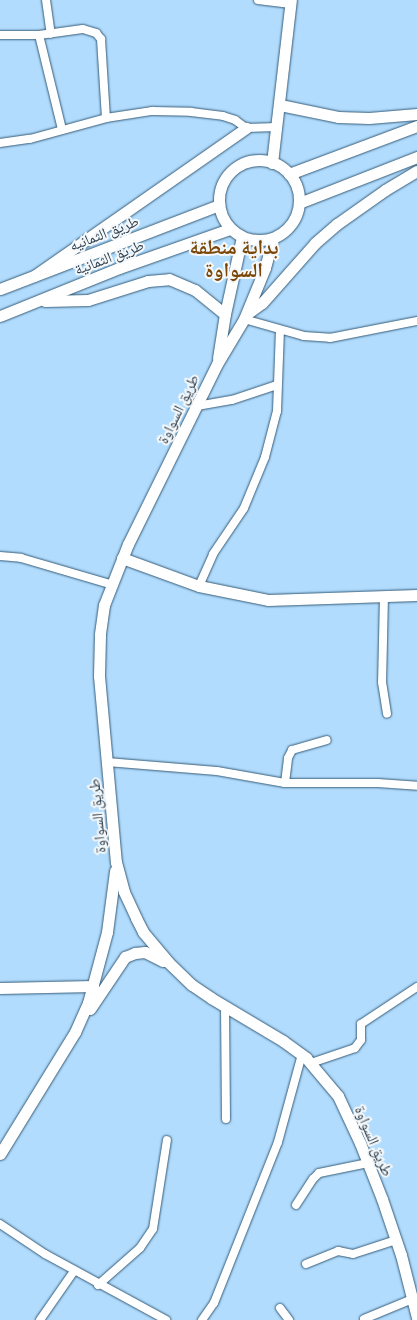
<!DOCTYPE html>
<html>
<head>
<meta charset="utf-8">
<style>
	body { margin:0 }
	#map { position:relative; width:417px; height:1320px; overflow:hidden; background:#b2dcfd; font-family:Ubuntu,"Noto Naskh Arabic",sans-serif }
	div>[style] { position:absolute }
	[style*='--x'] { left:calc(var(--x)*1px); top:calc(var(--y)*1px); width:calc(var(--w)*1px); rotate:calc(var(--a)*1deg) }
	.roads { filter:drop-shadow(0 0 1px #365c79) drop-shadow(0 0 1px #365c79) }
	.street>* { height:8px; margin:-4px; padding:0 4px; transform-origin:4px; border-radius:4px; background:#fff }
	.secondary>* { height:11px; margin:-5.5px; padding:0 5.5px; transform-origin:5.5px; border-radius:5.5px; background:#fff }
	.secondary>.ring { margin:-5.5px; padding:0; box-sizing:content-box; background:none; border:11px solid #fff; border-radius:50% }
	span { translate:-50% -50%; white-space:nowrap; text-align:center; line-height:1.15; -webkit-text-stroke:4px #f4f8fb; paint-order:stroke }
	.street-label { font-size:15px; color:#2d3e4c }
	.district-label { font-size:20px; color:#7b4606; font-weight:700 }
</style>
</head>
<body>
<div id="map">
	<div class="roads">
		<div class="street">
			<div style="--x:46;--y:0;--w:34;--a:82"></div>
			<div style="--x:258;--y:0;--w:33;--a:7"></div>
			<div style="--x:0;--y:35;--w:39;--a:0"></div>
			<div style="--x:39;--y:35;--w:44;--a:-7.8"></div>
			<div style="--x:83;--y:29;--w:14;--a:17"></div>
			<div style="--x:96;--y:33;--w:8;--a:50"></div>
			<div style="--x:101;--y:39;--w:79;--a:86.4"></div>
			<div style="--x:39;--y:35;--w:97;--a:76.3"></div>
			<div style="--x:0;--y:143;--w:30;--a:-8"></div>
			<div style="--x:30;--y:139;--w:79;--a:-15.4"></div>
			<div style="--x:106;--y:118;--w:47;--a:-8.7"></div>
			<div style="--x:152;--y:111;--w:39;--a:1"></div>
			<div style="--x:191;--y:112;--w:32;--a:7"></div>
			<div style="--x:223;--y:116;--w:13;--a:18"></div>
			<div style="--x:235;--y:120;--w:14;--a:36"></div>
			<div style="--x:246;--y:128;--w:31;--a:-2"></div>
			<div style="--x:244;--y:319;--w:62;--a:15.8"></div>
			<div style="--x:304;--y:336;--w:26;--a:4"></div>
			<div style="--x:330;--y:338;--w:89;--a:-11.1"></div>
			<div style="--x:197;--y:406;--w:36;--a:-10"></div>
			<div style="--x:232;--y:400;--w:47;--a:-18.4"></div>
			<div style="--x:0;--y:556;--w:21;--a:5"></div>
			<div style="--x:21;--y:558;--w:93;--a:16.3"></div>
			<div style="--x:199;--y:586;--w:35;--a:-66"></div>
			<div style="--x:213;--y:554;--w:55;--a:-56"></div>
			<div style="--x:244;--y:508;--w:55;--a:-67.6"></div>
			<div style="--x:265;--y:457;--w:48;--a:-75.4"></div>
			<div style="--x:277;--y:411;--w:81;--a:-87.9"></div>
			<div style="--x:384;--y:596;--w:86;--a:91.3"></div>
			<div style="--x:382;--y:682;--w:32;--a:81"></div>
			<div style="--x:107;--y:762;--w:110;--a:4.7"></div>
			<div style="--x:217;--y:771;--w:69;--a:10"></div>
			<div style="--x:285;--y:783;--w:93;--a:0"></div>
			<div style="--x:378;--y:783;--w:39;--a:4"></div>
			<div style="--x:285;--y:783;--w:25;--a:-83"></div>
			<div style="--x:288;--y:758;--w:9;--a:-63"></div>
			<div style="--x:292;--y:750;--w:36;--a:-16"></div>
			<div style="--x:225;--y:1006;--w:113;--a:89.5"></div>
			<div style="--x:311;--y:1063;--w:46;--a:-18.8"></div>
			<div style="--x:355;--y:1048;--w:10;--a:-53"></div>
			<div style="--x:361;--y:1040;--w:16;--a:-90"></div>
			<div style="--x:361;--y:1024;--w:67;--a:-33.5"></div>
			<div style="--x:296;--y:1205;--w:31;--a:-57"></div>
			<div style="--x:313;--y:1179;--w:8;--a:-45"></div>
			<div style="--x:319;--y:1173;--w:50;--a:-11.5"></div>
			<div style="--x:0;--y:1224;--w:54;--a:33.7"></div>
			<div style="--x:45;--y:1254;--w:138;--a:28.6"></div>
			<div style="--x:306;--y:1264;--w:35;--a:-22"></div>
			<div style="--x:338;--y:1251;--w:15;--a:11"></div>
			<div style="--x:353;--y:1254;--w:45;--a:-18"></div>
			<div style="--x:98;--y:1285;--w:56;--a:-41.4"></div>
			<div style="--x:140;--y:1248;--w:23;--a:-56"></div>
			<div style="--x:153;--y:1229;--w:90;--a:-81.1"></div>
			<div style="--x:280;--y:1308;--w:15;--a:53"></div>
			<div style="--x:364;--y:1319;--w:55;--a:-22.4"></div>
			<div style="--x:40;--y:1320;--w:60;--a:-55.2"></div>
			<div style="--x:202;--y:1320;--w:21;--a:-55"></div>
			<div style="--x:214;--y:1303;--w:173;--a:-68.3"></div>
			<div style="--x:278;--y:1142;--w:91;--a:-74.7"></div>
		</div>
		<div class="secondary">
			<div style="--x:280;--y:105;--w:59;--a:11.7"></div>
			<div style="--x:338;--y:117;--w:31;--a:2"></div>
			<div style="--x:369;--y:118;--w:48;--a:-4.8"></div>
			<div class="ring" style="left:219px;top:160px;width:69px;height:69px"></div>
			<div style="--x:272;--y:163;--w:164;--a:-83.4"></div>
			<div style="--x:289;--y:174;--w:137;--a:-20.6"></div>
			<div style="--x:299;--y:203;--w:127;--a:-21.3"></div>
			<div style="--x:273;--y:238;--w:31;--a:105"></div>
			<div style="--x:265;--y:268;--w:55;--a:112.4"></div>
			<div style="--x:244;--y:319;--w:52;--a:121"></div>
			<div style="--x:217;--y:364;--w:201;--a:116.3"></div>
			<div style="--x:128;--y:544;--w:66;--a:111.5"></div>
			<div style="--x:104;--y:605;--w:30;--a:98"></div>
			<div style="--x:100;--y:635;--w:41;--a:91.4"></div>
			<div style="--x:99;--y:676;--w:187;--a:84.8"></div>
			<div style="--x:116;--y:862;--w:31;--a:75"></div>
			<div style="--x:124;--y:892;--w:29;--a:65"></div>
			<div style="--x:136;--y:918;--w:16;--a:63"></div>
			<div style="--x:143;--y:932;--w:39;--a:50"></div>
			<div style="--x:168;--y:962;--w:33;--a:44"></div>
			<div style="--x:192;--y:985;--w:23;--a:34"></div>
			<div style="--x:211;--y:998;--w:84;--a:30.8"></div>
			<div style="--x:283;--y:1041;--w:29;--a:36"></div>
			<div style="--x:306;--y:1058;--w:50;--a:49.9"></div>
			<div style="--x:338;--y:1096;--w:52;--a:64.9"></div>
			<div style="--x:360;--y:1143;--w:60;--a:68.6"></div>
			<div style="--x:382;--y:1199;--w:59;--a:71.3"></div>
			<div style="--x:401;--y:1255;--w:65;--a:75.7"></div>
			<div style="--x:34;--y:276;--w:259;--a:-34.9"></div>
			<div style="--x:0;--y:289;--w:235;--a:-21"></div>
			<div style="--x:45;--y:301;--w:43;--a:-1.3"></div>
			<div style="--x:88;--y:300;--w:63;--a:-17.6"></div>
			<div style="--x:148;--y:281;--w:21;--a:-5"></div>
			<div style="--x:169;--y:279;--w:28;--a:23"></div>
			<div style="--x:195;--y:290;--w:38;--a:39"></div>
			<div style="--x:248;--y:313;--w:17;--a:-36"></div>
			<div style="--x:262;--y:303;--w:80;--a:-48.5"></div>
			<div style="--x:315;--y:243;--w:29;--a:-41"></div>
			<div style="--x:337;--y:224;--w:59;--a:-35.3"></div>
			<div style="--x:385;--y:190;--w:37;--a:-31"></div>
			<div style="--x:0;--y:316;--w:128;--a:-22"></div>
			<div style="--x:119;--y:268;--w:118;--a:-19.4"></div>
			<div style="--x:218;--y:358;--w:45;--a:-81"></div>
			<div style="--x:225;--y:314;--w:79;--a:-77.6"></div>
			<div style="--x:122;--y:558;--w:82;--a:20"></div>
			<div style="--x:199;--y:586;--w:70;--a:11.5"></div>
			<div style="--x:268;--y:600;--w:149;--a:-1.9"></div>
			<div style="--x:0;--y:988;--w:93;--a:-1.2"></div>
			<div style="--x:90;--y:1009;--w:63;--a:-56.1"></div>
			<div style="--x:125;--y:957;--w:11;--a:-22"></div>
			<div style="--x:135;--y:953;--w:10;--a:-6"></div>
			<div style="--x:145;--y:952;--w:20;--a:27"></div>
			<div style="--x:0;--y:1154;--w:143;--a:-58.4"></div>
			<div style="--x:75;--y:1032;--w:32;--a:-66"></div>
			<div style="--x:88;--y:1003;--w:73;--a:-75"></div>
			<div style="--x:107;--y:932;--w:62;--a:-82.5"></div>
		</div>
	</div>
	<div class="street-label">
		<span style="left:104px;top:233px;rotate:-21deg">طريق الثمانيه</span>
		<span style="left:109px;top:257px;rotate:-21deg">طريق الثمانية</span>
		<span style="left:178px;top:409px;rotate:-64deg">طريق السواوة</span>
		<span style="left:97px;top:816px;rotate:-95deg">طريق السواوة</span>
		<span style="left:374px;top:1141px;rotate:67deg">طريق السواوة</span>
	</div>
	<div class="district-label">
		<span style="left:234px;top:258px">بداية منطقة<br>السواوة</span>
	</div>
</div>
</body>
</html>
